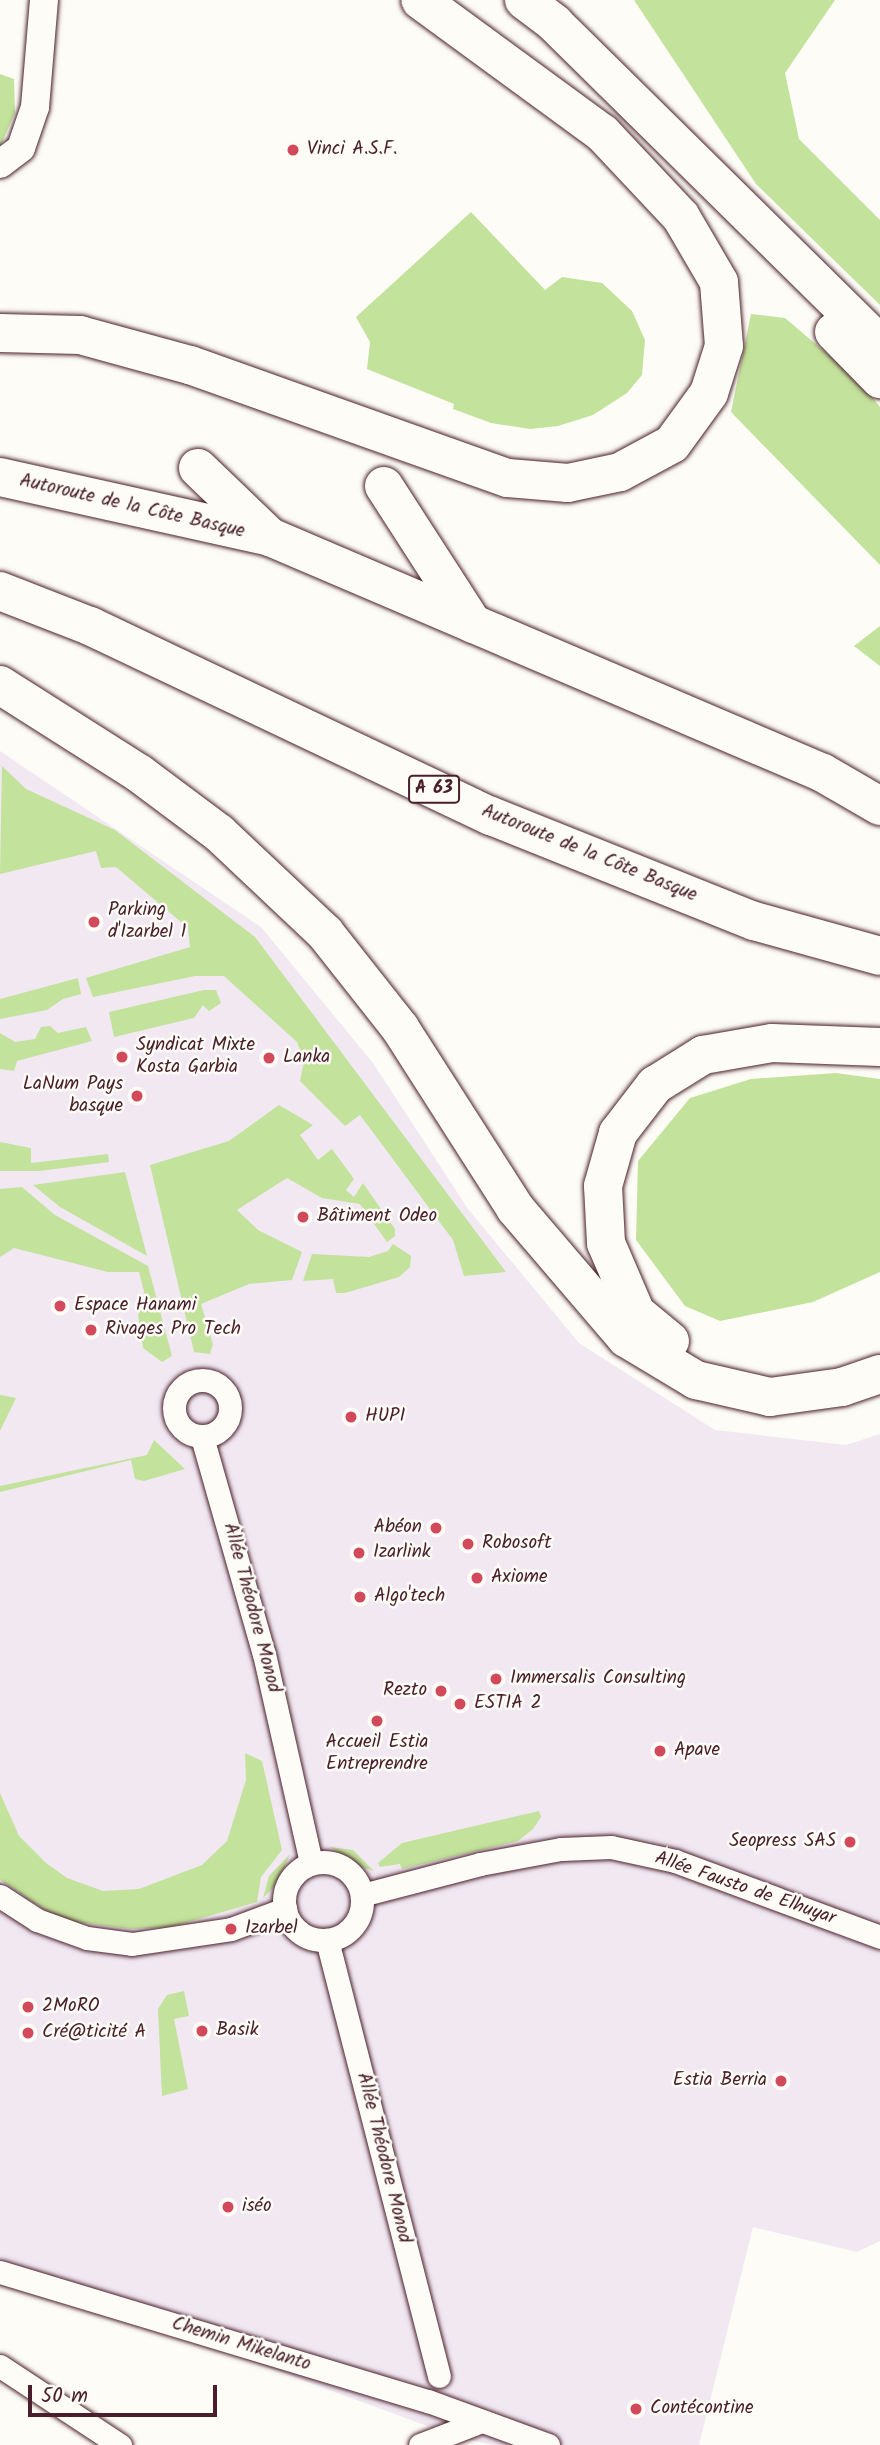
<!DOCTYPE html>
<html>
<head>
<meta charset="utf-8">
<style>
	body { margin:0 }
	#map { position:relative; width:880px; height:2445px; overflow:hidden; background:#fdfcf7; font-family:Kalam,sans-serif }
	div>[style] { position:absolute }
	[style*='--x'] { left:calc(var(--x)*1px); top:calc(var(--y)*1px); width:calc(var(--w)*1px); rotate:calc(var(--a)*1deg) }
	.built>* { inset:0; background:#f1e8f2 }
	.green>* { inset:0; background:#c3e29b }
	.roads { filter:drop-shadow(0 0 2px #4a1f2b) drop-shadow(0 0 2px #4a1f2b) }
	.minor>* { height:23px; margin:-11.5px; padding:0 11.5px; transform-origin:11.5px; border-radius:11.5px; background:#fdfcf7 }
	.minor>.ring { margin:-11.5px; padding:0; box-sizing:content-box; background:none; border:23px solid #fdfcf7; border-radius:50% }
	.tertiary>* { height:28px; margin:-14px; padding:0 14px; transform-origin:14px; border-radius:14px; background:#fdfcf7 }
	.motorway>* { height:38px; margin:-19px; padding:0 19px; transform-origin:19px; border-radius:19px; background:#fdfcf7 }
	.dots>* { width:19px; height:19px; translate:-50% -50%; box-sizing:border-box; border:4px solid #fdfcf7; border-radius:50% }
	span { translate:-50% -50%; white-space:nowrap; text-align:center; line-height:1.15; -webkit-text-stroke:5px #fdfcf7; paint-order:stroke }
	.shield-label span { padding:2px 5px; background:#fdfcf7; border:2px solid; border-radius:5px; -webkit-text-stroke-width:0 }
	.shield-label { font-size:18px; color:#4a1f2b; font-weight:700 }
	.poi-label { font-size:19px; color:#4a1f2b }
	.left { translate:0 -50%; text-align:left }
	.right { translate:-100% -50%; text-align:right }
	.street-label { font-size:19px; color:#4a1f2b }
	.scale { position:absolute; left:28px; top:2385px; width:189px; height:32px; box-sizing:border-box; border:4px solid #4a1f2b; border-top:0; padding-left:9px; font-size:21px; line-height:24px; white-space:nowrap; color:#4a1f2b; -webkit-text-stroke:5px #fdfcf7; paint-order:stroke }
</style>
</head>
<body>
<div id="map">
	<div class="built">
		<div style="clip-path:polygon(0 751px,261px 927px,373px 1063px,468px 1209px,579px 1343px,715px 1430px,846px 1445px,880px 1434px,880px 2241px,857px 2252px,753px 2227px,699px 2445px,494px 2445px,460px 2438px,0 2269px)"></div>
	</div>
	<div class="green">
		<div style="clip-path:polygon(634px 0,835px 0,785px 73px,799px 139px,880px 220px,880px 305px,756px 184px)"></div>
		<div style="clip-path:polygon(0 74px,14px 79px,15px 113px,0 147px)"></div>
		<div style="clip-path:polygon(471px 212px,545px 290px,562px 277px,602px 283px,632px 311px,645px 340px,642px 375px,627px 393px,593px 415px,558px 426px,530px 429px,491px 423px,453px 409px,454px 404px,367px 369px,370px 342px,356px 317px)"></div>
		<div style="clip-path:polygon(751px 314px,785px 318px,858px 380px,880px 407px,880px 565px,731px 412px)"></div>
		<div style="clip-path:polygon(880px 626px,880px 666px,854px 646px)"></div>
		<div style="clip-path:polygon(2px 766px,26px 789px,115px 830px,255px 937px,506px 1272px,464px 1276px,453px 1240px,360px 1115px,345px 1126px,300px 1081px,304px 1061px,297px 1042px,224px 976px,195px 976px,93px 997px,86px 978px,190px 947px,188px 928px,116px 867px,101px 868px,96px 851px,0 874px)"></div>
		<div style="clip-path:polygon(78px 978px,81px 994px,63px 999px,47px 1010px,0 1019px,0 999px)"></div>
		<div style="clip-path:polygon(204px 990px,216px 990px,221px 1003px,209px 1011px,203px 1005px,194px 1018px,114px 1037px,109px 1012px)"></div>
		<div style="clip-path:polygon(50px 1026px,58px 1033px,86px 1027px,92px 1041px,17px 1061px,14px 1071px,0 1069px,0 1033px,15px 1042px,35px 1039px,41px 1027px)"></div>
		<div style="clip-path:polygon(836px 1073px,880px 1079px,880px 1272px,813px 1302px,720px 1321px,685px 1306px,636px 1240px,638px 1161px,690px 1098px,751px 1079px)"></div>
		<div style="clip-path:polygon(279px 1105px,313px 1125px,300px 1135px,318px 1160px,332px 1149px,354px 1179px,346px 1190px,354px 1197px,363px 1183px,395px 1229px,395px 1236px,387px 1242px,360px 1204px,322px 1198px,287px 1178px,237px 1210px,258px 1230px,302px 1252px,292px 1280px,249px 1284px,201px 1304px,213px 1344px,210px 1354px,194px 1352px,150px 1165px,229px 1141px)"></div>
		<div style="clip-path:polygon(0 1142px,31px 1148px,31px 1163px,108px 1154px,109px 1162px,39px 1171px,0 1171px)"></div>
		<div style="clip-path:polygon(125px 1172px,147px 1256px,60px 1207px,33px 1185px)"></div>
		<div style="clip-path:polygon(22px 1187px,55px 1215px,148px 1266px,172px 1356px,162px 1362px,143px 1348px,138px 1315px,146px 1299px,139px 1272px,108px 1272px,14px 1248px,0 1257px,0 1189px)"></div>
		<div style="clip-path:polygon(393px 1244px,411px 1256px,410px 1267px,399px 1277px,345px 1293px,336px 1293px,333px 1279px,303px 1281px,312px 1254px,369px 1257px,388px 1251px)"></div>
		<div style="clip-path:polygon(0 1395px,16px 1398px,0 1431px)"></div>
		<div style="clip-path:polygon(154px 1440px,185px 1469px,144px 1481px,135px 1479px,131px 1460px,0 1492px,0 1486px,147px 1455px)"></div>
		<div style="clip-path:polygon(245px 1753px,262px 1761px,282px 1850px,261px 1877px,257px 1902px,171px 1927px,130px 1929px,74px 1922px,50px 1913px,0 1880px,0 1793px,19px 1836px,46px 1863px,67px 1878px,103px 1891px,139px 1889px,202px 1865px,227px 1841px,246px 1780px)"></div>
		<div style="clip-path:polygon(539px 1811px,541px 1817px,533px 1829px,518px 1841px,402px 1869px,400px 1864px,380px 1867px,378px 1863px,402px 1843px)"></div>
		<div style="clip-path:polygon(330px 1847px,353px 1850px,374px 1871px,355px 1865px)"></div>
		<div style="clip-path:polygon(290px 1854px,278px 1883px,263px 1898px,269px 1876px)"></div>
		<div style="clip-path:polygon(184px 1991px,189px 2016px,174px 2019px,188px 2089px,162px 2096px,158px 2009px,167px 1995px)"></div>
	</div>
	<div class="roads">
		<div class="minor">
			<div class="ring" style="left:174px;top:1380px;width:33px;height:33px"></div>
			<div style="--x:202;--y:1437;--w:226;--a:74.1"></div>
			<div style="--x:264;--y:1654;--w:214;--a:77.3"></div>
			<div class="ring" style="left:284px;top:1862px;width:55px;height:55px"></div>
			<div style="--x:362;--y:1895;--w:122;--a:-14.7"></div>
			<div style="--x:480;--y:1864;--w:82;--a:-10.5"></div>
			<div style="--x:561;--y:1849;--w:50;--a:-2.3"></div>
			<div style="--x:611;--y:1847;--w:66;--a:12.3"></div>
			<div style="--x:675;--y:1861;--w:219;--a:20.3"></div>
			<div style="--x:0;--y:1896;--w:44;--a:33"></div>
			<div style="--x:37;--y:1920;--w:53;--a:19.8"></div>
			<div style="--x:87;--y:1938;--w:45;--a:7.6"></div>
			<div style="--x:132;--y:1944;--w:100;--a:-8.6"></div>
			<div style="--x:231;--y:1929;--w:58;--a:-20.3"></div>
			<div style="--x:327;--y:1940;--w:450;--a:75.6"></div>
			<div style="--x:0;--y:2272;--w:447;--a:16.8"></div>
			<div style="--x:428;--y:2401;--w:128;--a:20.1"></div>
			<div style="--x:0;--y:2366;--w:144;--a:33.4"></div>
			<div style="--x:420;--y:2445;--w:66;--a:-21.2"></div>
		</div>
		<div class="tertiary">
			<div style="--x:0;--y:164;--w:26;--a:-37"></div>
			<div style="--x:21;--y:148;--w:43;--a:-71.1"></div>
			<div style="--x:35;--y:107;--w:107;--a:-85.2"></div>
		</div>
		<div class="motorway">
			<div style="--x:524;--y:0;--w:38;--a:37"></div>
			<div style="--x:554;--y:23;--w:458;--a:44.6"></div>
			<div style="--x:834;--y:332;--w:66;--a:45.6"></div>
			<div style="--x:0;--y:333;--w:80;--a:1.4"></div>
			<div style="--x:80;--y:335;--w:114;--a:15.3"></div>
			<div style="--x:190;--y:365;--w:337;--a:19.6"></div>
			<div style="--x:508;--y:478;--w:60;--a:4.8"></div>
			<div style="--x:568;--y:483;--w:53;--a:-11.9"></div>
			<div style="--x:620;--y:472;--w:59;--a:-28.3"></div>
			<div style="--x:672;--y:444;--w:63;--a:-54"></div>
			<div style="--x:709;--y:393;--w:49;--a:-72.3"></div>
			<div style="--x:724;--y:346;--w:64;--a:-94.5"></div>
			<div style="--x:719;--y:282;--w:75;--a:-120.3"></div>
			<div style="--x:681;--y:217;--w:115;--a:-133.2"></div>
			<div style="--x:602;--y:133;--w:225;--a:-143.8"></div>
			<div style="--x:198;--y:468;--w:100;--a:43.8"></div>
			<div style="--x:0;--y:477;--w:277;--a:12.5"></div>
			<div style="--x:270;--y:537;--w:601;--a:23.11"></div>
			<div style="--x:823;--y:773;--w:66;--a:30.1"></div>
			<div style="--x:384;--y:486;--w:164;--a:57.2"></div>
			<div style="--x:0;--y:591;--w:97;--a:21.3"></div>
			<div style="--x:90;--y:626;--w:444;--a:25.4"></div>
			<div style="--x:491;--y:816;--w:283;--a:21.8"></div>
			<div style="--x:754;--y:921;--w:131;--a:15.5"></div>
			<div style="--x:0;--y:685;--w:166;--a:32.4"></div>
			<div style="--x:140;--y:774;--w:99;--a:36.8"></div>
			<div style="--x:219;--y:833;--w:146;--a:43.3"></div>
			<div style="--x:325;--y:933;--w:121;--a:51.7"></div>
			<div style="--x:400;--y:1028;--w:214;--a:57.4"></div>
			<div style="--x:515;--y:1208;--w:171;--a:49.5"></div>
			<div style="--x:626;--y:1338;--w:82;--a:31"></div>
			<div style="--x:696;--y:1380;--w:76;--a:12.9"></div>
			<div style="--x:770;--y:1397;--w:73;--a:-7.9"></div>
			<div style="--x:842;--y:1387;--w:40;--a:-18.9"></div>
			<div style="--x:670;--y:1341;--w:44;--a:-140.5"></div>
			<div style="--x:636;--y:1313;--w:76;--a:-113.2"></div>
			<div style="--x:606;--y:1243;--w:57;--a:-93"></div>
			<div style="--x:603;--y:1186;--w:55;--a:-74.2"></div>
			<div style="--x:618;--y:1133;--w:61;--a:-52.4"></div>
			<div style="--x:655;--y:1085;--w:57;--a:-32"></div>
			<div style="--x:703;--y:1055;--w:70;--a:-9.9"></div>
			<div style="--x:772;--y:1043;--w:108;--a:2.1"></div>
		</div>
	</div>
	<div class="dots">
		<div style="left:293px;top:150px;background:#d1495b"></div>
		<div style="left:94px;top:922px;background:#d1495b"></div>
		<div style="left:122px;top:1057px;background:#d1495b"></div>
		<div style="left:269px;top:1058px;background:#d1495b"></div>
		<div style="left:137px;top:1096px;background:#d1495b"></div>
		<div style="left:303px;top:1217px;background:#d1495b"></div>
		<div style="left:60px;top:1306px;background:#d1495b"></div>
		<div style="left:91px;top:1330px;background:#d1495b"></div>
		<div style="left:351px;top:1417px;background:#d1495b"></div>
		<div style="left:436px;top:1528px;background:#d1495b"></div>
		<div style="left:468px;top:1544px;background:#d1495b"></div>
		<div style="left:359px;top:1553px;background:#d1495b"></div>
		<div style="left:477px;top:1578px;background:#d1495b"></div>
		<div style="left:360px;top:1597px;background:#d1495b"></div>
		<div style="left:496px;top:1679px;background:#d1495b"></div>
		<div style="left:441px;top:1691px;background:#d1495b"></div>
		<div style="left:460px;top:1704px;background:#d1495b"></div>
		<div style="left:377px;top:1721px;background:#d1495b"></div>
		<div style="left:660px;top:1751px;background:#d1495b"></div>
		<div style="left:850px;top:1842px;background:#d1495b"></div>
		<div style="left:231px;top:1929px;background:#d1495b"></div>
		<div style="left:28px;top:2007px;background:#d1495b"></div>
		<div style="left:202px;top:2031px;background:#d1495b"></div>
		<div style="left:28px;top:2033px;background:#d1495b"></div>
		<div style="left:781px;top:2081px;background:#d1495b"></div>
		<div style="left:228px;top:2207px;background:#d1495b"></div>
		<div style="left:636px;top:2409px;background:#d1495b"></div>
	</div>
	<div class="shield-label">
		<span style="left:434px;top:789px">A 63</span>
	</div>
	<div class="poi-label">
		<span class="left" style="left:307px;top:150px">Vinci A.S.F.</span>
		<span class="left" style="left:108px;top:922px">Parking<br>d'Izarbel 1</span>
		<span class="left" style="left:136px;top:1057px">Syndicat Mixte<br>Kosta Garbia</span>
		<span class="left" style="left:283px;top:1058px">Lanka</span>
		<span class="right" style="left:123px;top:1096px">LaNum Pays<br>basque</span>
		<span class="left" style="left:317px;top:1217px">Bâtiment Odeo</span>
		<span class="left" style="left:74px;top:1306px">Espace Hanami</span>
		<span class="left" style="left:105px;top:1330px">Rivages Pro Tech</span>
		<span class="left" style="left:365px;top:1417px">HUPI</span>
		<span class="right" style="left:422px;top:1528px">Abéon</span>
		<span class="left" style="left:482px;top:1544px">Robosoft</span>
		<span class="left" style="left:373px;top:1553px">Izarlink</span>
		<span class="left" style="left:491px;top:1578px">Axiome</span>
		<span class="left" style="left:374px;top:1597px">Algo'tech</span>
		<span class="left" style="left:510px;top:1679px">Immersalis Consulting</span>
		<span class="right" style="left:427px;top:1691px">Rezto</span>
		<span class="left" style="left:474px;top:1704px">ESTIA 2</span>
		<span style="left:377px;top:1754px">Accueil Estia<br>Entreprendre</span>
		<span class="left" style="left:674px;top:1751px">Apave</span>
		<span class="right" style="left:836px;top:1842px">Seopress SAS</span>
		<span class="left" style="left:245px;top:1929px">Izarbel</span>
		<span class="left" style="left:42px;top:2007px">2MoRO</span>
		<span class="left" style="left:216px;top:2031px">Basik</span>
		<span class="left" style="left:42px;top:2033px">Cré@ticité A</span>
		<span class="right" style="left:767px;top:2081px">Estia Berria</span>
		<span class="left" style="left:242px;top:2207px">iséo</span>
		<span class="left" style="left:650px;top:2409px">Contécontine</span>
	</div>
	<div class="street-label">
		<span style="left:132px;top:507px;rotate:13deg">Autoroute de la Côte Basque</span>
		<span style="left:589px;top:854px;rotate:22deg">Autoroute de la Côte Basque</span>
		<span style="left:251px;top:1608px;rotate:75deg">Allée Théodore Monod</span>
		<span style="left:745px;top:1889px;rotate:19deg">Allée Fausto de Elhuyar</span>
		<span style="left:383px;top:2158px;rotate:76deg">Allée Théodore Monod</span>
		<span style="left:241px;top:2345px;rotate:17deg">Chemin Mikelanto</span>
	</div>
	<div class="scale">50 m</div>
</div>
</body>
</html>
